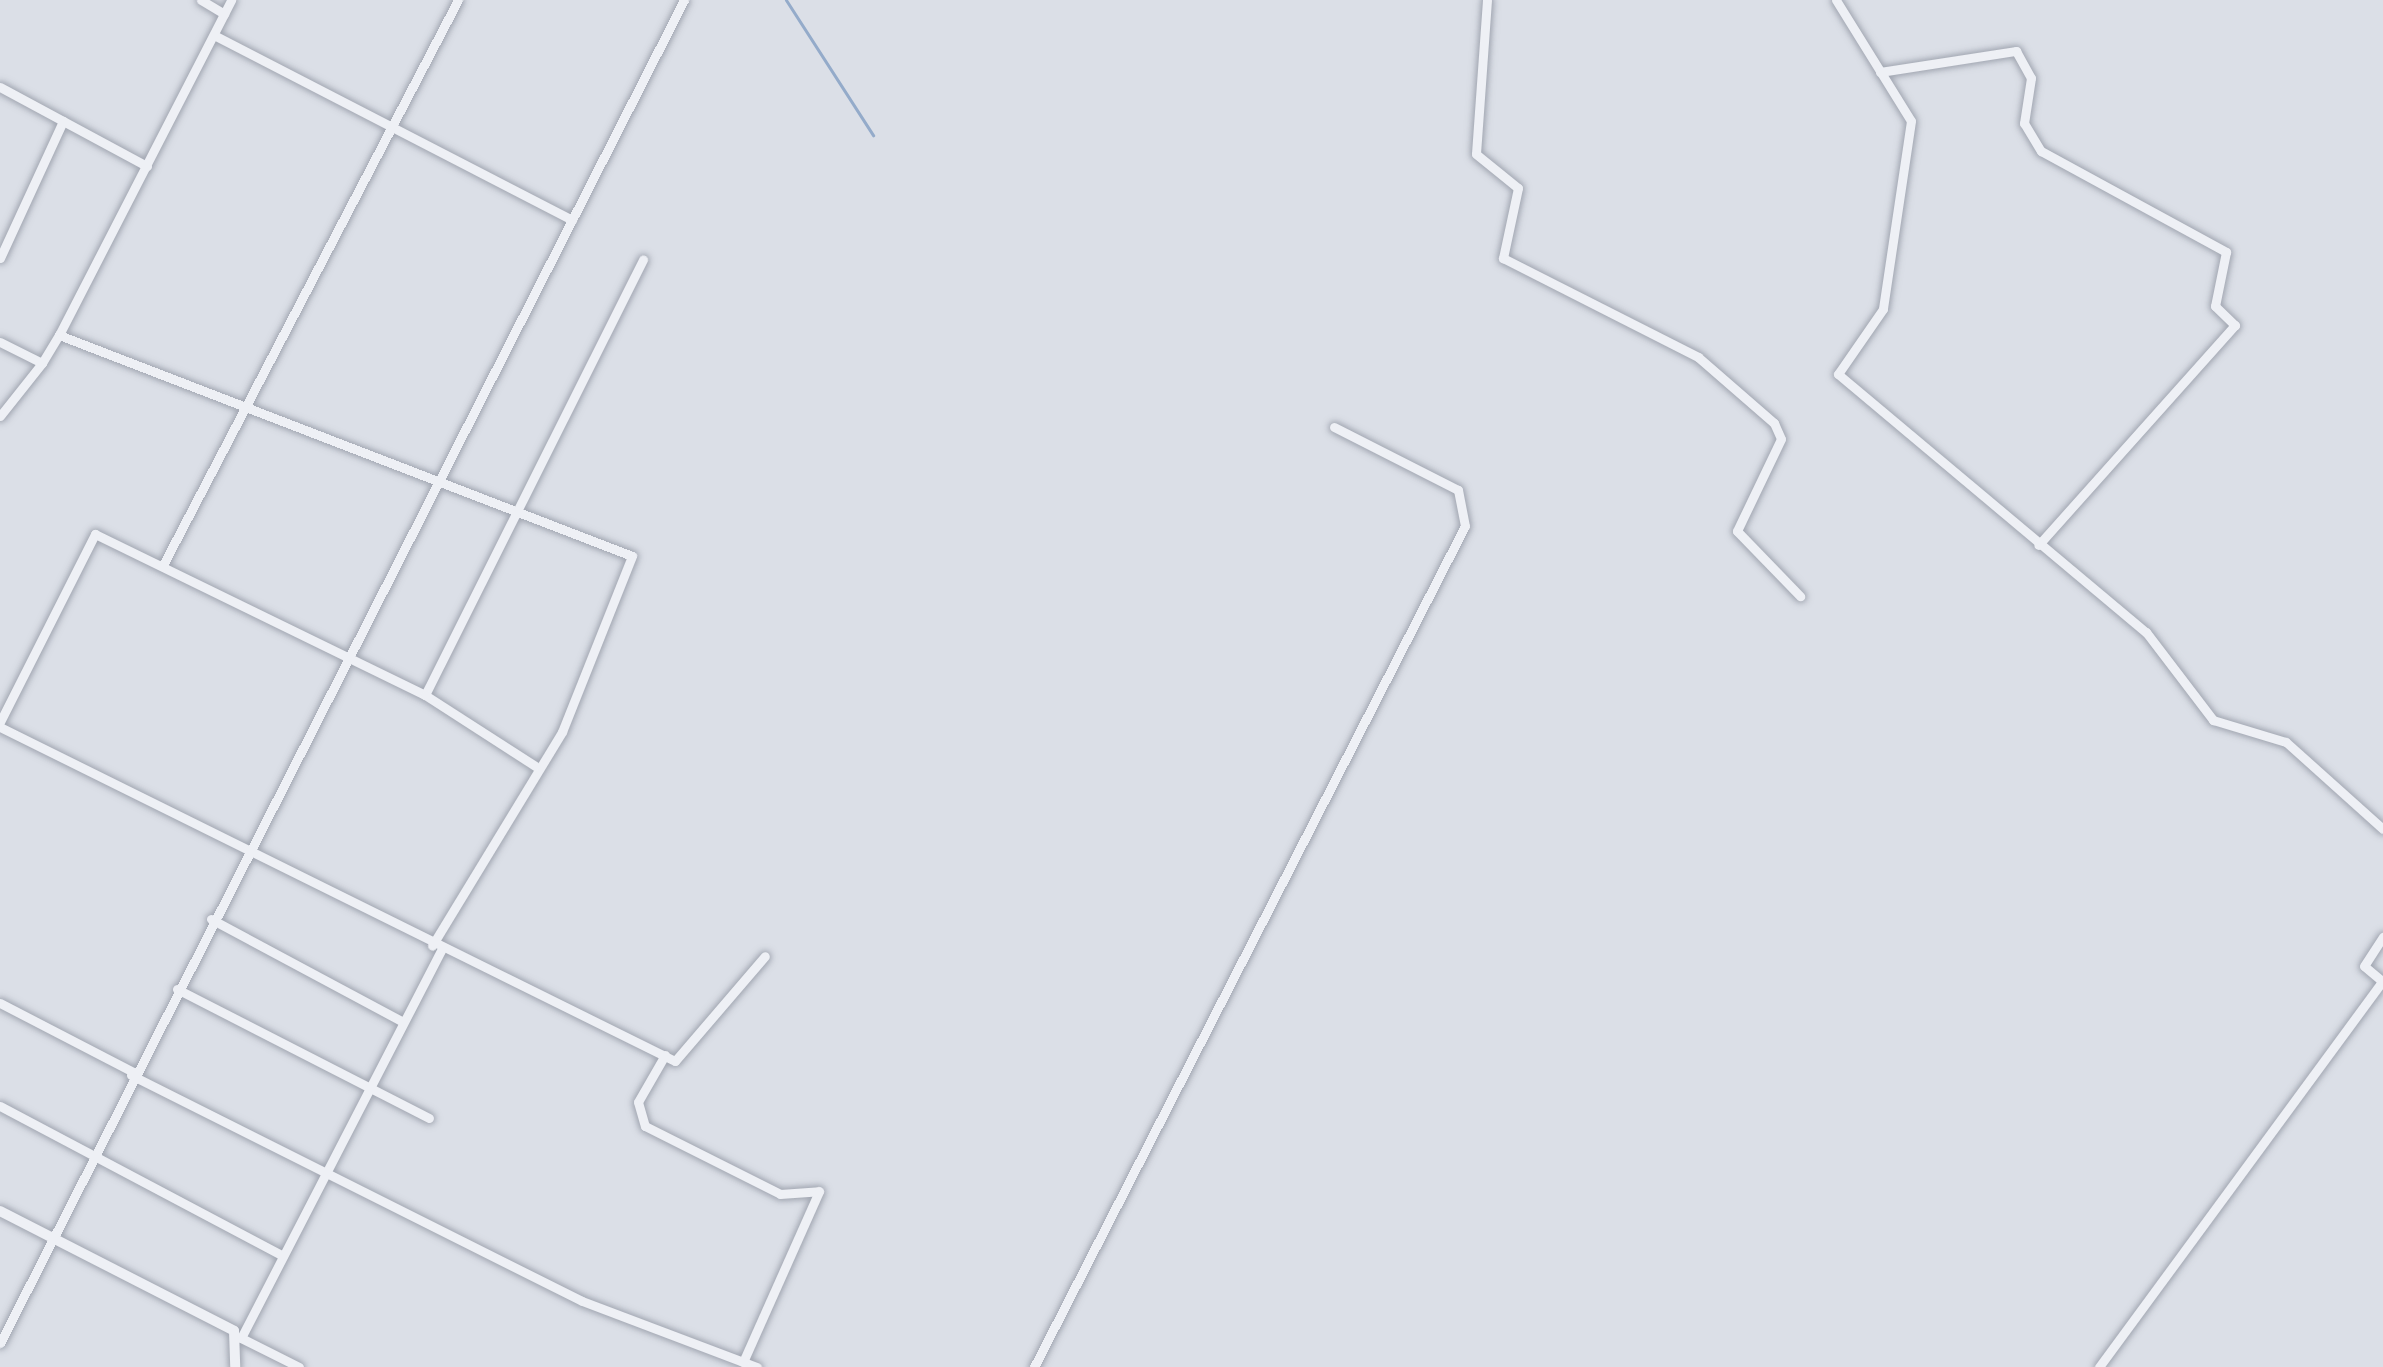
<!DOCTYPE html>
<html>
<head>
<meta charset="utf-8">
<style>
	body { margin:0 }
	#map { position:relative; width:2383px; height:1367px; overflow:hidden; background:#dbdfe7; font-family:Arial,sans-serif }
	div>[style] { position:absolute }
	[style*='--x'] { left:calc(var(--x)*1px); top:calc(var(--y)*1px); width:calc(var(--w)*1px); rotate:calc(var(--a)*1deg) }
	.stream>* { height:3px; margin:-1.5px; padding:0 1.5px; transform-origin:1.5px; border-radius:1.5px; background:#94abca }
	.roads { filter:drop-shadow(0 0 3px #a1a6b1) drop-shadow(0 0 3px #a1a6b1) }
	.minor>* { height:9px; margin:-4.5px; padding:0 4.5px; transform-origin:4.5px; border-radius:4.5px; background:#eef0f5 }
	.tertiary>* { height:10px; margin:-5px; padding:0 5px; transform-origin:5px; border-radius:5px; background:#eef0f5 }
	span { translate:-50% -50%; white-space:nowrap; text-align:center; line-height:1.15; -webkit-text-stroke:12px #ebeef5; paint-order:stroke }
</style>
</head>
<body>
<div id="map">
	<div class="stream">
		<div style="--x:786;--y:0;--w:161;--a:57.2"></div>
	</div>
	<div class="roads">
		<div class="minor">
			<div style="--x:201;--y:0;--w:27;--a:31"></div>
			<div style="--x:1487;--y:0;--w:154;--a:94.1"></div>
			<div style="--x:1476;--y:154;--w:54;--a:39"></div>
			<div style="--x:1518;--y:188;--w:72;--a:102.1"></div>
			<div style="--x:1503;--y:258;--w:219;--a:26.9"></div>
			<div style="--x:1698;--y:357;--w:101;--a:41"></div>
			<div style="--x:1774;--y:423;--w:17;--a:66"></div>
			<div style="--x:1781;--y:439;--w:102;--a:115.6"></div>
			<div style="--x:1737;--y:531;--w:91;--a:45.9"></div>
			<div style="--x:1836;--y:0;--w:142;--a:58.2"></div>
			<div style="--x:1911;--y:121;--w:190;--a:98.5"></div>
			<div style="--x:1883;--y:309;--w:79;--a:124.7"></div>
			<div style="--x:1838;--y:374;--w:402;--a:40"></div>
			<div style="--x:2146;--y:632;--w:111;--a:52.7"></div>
			<div style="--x:2213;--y:720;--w:76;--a:16.8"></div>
			<div style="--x:2286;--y:742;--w:130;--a:41.9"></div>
			<div style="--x:214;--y:35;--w:403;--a:27.3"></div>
			<div style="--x:1880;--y:72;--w:138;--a:-8.8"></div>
			<div style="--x:2016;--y:51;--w:31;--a:61"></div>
			<div style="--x:2031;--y:78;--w:46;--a:98.8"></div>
			<div style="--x:2024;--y:123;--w:33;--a:59"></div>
			<div style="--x:2041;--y:151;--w:211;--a:28.6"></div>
			<div style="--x:2226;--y:252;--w:55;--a:101.5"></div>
			<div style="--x:2215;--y:306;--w:28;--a:44"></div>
			<div style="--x:2235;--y:325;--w:295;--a:131.8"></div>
			<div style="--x:0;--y:87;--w:167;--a:28.3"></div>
			<div style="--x:0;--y:258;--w:151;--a:-65.3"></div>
			<div style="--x:59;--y:335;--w:377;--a:-62.8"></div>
			<div style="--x:0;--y:342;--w:47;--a:26.6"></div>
			<div style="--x:42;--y:363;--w:33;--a:-59"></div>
			<div style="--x:59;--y:335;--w:614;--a:21.09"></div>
			<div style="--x:632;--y:556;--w:189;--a:111.7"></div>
			<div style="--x:562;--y:732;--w:250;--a:121.3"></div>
			<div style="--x:0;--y:416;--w:68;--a:-51.6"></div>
			<div style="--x:164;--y:563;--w:635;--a:-62.43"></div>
			<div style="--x:425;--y:695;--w:487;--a:-63.4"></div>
			<div style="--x:0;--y:722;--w:211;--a:-63.2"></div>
			<div style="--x:95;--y:534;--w:367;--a:26"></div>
			<div style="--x:425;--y:695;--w:131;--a:32.8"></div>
			<div style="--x:0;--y:727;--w:753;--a:26.33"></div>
			<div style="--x:675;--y:1061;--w:138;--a:-49.4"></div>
			<div style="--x:211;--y:919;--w:216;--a:28.2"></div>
			<div style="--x:2382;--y:981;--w:23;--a:-140"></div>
			<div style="--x:2364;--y:966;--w:35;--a:-57"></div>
			<div style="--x:177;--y:989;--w:283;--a:27.1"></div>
			<div style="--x:0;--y:1003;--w:150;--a:27.4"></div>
			<div style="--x:665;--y:1055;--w:54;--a:119.9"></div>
			<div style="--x:638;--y:1102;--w:25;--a:74"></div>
			<div style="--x:645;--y:1126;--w:151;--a:26.7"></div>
			<div style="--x:780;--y:1194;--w:39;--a:-4"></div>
			<div style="--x:131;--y:1075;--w:504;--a:26.62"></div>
			<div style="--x:582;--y:1301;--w:187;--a:20.7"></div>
			<div style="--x:0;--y:1106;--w:320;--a:27.9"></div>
			<div style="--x:0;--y:1343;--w:1507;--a:-63.01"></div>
			<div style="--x:743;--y:1362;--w:187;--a:-66"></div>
			<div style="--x:299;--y:1367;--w:65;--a:-153.4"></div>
			<div style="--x:241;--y:1338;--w:437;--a:-62.7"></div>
			<div style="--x:1034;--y:1367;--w:945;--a:-62.87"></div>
			<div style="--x:1465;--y:526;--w:37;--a:-101"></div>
			<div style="--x:1458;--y:490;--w:139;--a:-153.1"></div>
			<div style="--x:2099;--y:1367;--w:480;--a:-53.7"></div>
		</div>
		<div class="tertiary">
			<div style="--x:0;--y:1211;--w:263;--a:27.1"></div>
			<div style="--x:234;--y:1331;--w:36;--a:88"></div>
		</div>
	</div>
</div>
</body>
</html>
